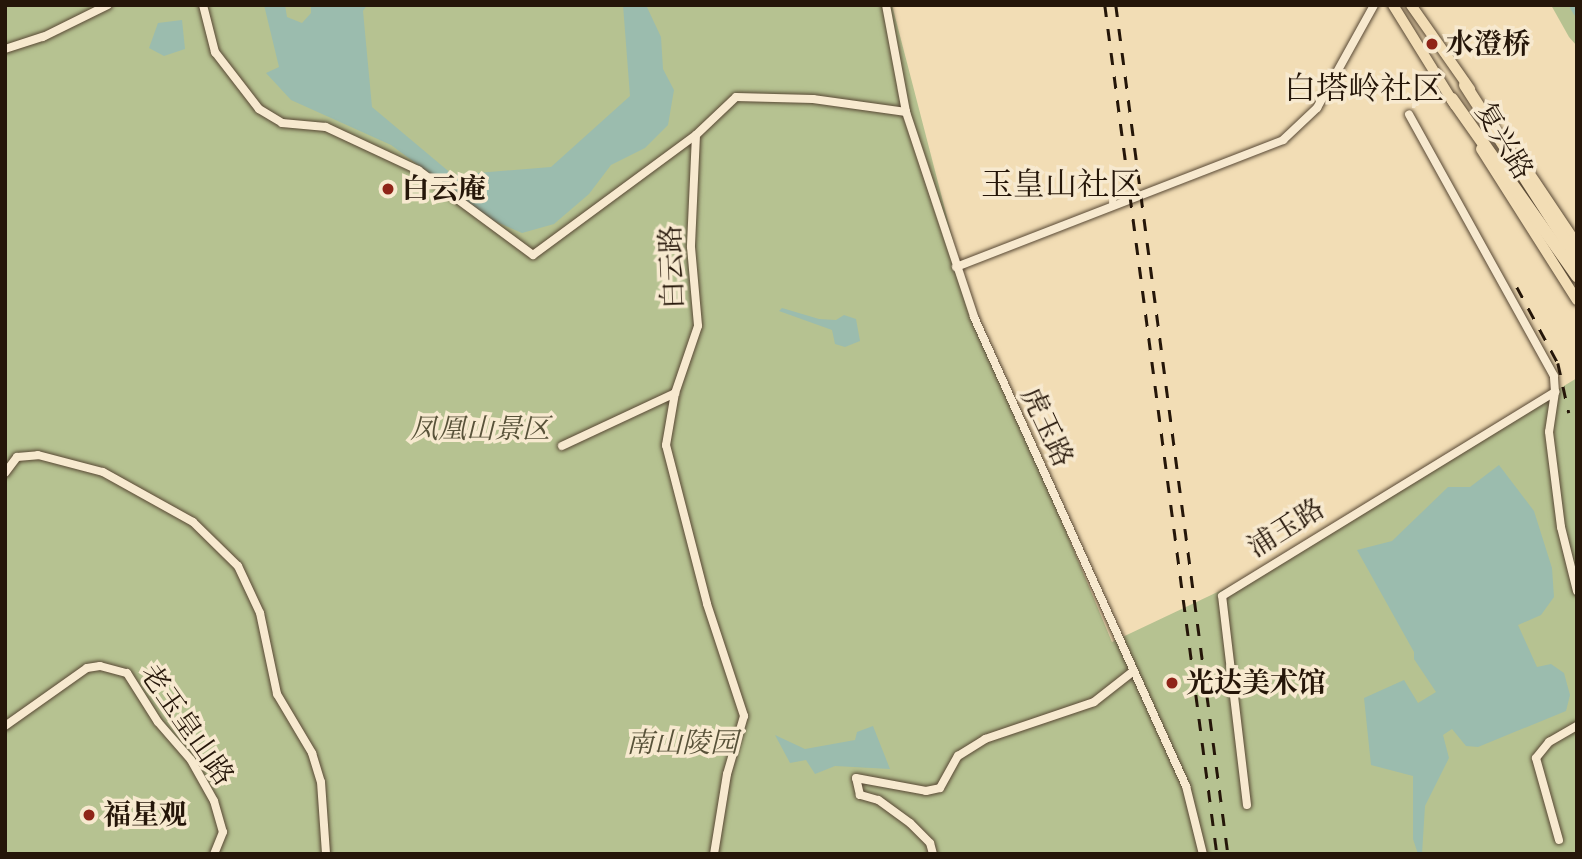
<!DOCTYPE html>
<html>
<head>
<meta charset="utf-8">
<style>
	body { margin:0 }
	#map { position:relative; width:1582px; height:859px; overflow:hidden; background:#f2ddb5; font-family:"IM FELL Great Primer","Noto Serif SC",serif }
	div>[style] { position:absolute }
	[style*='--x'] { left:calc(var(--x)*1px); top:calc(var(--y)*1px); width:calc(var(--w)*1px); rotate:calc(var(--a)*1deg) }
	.green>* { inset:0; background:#b6c291 }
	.water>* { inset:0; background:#9bbcae }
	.canal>* { height:8px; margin:-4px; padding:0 4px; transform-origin:4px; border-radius:4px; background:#9bbcae }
	.roads { filter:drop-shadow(0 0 2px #584834) drop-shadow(0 0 2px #584834) }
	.minor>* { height:8px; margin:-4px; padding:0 4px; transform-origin:4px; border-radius:4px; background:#f7e9cf }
	.major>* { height:10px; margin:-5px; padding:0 5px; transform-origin:5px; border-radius:5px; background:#f2ddb5 }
	.highway>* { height:12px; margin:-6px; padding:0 6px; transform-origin:6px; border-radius:6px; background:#f2ddb5 }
	.rail>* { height:2.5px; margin-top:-1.25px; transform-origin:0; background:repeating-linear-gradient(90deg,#251609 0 12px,transparent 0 24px) }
	.dots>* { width:19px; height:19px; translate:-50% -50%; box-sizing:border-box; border:4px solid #f7e9cf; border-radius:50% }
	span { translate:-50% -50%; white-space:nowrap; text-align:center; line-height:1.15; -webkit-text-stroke:7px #f7e9cf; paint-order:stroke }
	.poi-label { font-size:28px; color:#251609; font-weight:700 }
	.left { translate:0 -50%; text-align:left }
	.street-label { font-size:28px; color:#251609 }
	.park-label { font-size:28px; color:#585239; font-style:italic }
	.quarter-label { font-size:32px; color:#251609 }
	.frame { position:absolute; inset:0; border:7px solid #251609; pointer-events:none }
</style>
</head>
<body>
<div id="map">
	<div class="green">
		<div style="clip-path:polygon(5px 5px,892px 5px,967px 294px,1112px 642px,1245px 579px,1577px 378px,1577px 854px,5px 854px)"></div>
		<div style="clip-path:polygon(1551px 5px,1577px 5px,1577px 46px,1569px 37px)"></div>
	</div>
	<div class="water">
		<div style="clip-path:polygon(264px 5px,285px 5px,287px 17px,302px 23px,311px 13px,311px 5px,367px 5px,363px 11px,372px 107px,453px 175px,551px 167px,630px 96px,623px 5px,646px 5px,661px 37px,663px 69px,674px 90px,668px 125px,645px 148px,611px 165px,589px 194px,554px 224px,522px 233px,494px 221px,391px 145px,291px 100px,266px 73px,279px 67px)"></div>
		<div style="clip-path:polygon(182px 20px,185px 49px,164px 56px,149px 48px,158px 23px)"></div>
		<div style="clip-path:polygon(782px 308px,819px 319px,836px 320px,844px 315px,856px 319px,860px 341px,845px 347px,835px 344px,832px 330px,779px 311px)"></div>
		<div style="clip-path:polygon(1499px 465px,1534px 511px,1552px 568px,1554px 597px,1541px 615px,1518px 625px,1537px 667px,1551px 664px,1564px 673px,1570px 695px,1566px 711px,1478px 747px,1466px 746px,1452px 729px,1443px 735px,1449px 758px,1425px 806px,1422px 854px,1418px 854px,1413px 839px,1413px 776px,1371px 765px,1364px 698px,1404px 680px,1418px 703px,1436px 692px,1414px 659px,1414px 652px,1357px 550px,1392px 541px,1448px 487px,1470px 487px)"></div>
		<div style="clip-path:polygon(873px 726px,890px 769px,835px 766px,815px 774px,806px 760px,790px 763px,775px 735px,805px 749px,855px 740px,857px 732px)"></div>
	</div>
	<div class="canal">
		<div style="--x:1573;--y:5;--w:8;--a:60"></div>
	</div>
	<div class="roads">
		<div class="minor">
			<div style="--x:203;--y:5;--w:49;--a:75.7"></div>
			<div style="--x:215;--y:52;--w:72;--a:52.3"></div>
			<div style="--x:259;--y:109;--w:27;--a:31"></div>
			<div style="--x:282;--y:123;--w:44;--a:5.2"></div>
			<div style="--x:326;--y:127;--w:102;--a:25.1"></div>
			<div style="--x:418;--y:170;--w:143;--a:36.5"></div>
			<div style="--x:533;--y:255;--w:202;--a:-36.4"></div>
			<div style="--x:696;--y:135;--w:55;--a:-43.5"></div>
			<div style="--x:736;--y:97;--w:77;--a:1.5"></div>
			<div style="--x:813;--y:99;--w:94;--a:8"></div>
			<div style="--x:886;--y:5;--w:109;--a:79.4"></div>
			<div style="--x:906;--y:112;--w:216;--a:71.6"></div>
			<div style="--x:974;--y:317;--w:515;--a:65.68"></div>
			<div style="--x:1186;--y:786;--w:70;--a:76"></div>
			<div style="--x:5;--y:49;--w:40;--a:-18"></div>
			<div style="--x:43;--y:37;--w:72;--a:-26.2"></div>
			<div style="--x:696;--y:135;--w:112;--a:92.6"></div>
			<div style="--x:691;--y:247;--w:79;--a:84.9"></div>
			<div style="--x:698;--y:326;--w:71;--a:108.9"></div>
			<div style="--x:675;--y:393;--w:53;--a:99.8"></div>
			<div style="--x:666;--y:445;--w:164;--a:75.5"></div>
			<div style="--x:707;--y:604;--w:118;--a:71.7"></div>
			<div style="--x:744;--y:716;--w:60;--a:106.3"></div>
			<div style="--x:727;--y:774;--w:81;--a:99.2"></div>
			<div style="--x:956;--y:267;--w:351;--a:-21.2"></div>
			<div style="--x:1283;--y:140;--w:47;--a:-43.3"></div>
			<div style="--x:1317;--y:108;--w:118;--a:-61"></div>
			<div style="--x:1555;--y:392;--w:40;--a:98.5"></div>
			<div style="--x:1549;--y:432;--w:96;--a:82.8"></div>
			<div style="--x:1561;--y:527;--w:66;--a:76"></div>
			<div style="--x:562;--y:446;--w:125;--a:-25.1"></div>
			<div style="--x:5;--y:473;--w:20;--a:-53"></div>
			<div style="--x:17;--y:457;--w:21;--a:-5"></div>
			<div style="--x:38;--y:455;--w:67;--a:14.7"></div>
			<div style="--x:103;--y:472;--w:103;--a:29.1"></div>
			<div style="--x:193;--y:522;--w:63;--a:44.4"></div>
			<div style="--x:238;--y:566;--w:52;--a:64.9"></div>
			<div style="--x:260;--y:613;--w:83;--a:78.1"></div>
			<div style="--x:277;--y:694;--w:69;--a:59.3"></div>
			<div style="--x:312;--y:753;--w:30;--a:73"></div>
			<div style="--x:321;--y:782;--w:72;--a:86"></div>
			<div style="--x:5;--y:726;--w:100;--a:-35.3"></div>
			<div style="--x:87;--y:668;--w:13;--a:-9"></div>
			<div style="--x:100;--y:666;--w:28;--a:15"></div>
			<div style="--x:127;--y:673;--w:58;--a:57.7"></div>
			<div style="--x:158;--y:722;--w:50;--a:49"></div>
			<div style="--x:191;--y:760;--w:47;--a:60.7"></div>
			<div style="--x:214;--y:801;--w:32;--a:74"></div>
			<div style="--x:223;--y:832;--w:24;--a:112"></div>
			<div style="--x:1247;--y:805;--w:210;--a:-96.8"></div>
			<div style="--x:1222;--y:596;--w:391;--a:-31.5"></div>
			<div style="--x:1555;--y:392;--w:16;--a:-94"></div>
			<div style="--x:1554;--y:376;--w:299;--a:-119"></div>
			<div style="--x:1559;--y:840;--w:85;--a:-105.7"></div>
			<div style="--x:1536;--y:758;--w:21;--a:-51"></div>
			<div style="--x:1549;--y:742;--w:32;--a:-30"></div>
			<div style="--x:933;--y:854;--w:11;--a:-105"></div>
			<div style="--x:930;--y:843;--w:28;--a:-135"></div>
			<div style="--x:910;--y:823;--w:39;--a:-144"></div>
			<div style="--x:878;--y:800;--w:19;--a:-164"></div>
			<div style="--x:860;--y:795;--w:17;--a:-103"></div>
			<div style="--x:856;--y:778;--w:71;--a:10.5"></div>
			<div style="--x:926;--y:791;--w:14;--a:-12"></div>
			<div style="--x:940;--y:788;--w:37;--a:-61"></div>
			<div style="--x:958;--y:756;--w:32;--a:-32"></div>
			<div style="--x:985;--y:739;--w:115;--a:-18.7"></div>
			<div style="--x:1094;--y:702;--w:47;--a:-38.1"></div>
		</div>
		<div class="major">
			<div style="--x:1393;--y:5;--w:118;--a:58.2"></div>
			<div style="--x:1411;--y:5;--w:103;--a:54.9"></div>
			<div style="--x:1481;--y:149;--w:179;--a:57.6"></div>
			<div style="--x:1520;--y:159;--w:102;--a:56.2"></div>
		</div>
		<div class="highway">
			<div style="--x:1465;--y:85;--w:207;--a:57.2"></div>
			<div style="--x:1452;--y:99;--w:217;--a:54.8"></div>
		</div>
	</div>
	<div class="rail">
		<div style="--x:1105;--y:5;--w:856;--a:82.48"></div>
		<div style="--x:1116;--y:5;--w:856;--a:82.48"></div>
		<div style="--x:1517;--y:287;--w:86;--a:61.7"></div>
		<div style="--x:1558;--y:363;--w:51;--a:77.6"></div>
	</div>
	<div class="dots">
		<div style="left:1432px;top:44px;background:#8f2418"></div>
		<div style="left:388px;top:189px;background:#8f2418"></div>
		<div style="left:1172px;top:683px;background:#8f2418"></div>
		<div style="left:89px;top:815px;background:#8f2418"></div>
	</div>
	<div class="poi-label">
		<span class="left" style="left:1446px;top:44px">水澄桥</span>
		<span class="left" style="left:402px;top:189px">白云庵</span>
		<span class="left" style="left:1186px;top:683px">光达美术馆</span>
		<span class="left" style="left:103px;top:815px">福星观</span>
	</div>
	<div class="street-label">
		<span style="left:1504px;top:141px;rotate:59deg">复兴路</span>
		<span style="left:672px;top:267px;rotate:-92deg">白云路</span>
		<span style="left:1047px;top:427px;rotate:65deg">虎玉路</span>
		<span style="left:1286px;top:528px;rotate:-32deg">浦玉路</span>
		<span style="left:187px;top:725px;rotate:55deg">老玉皇山路</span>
	</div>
	<div class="park-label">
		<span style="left:480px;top:429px">凤凰山景区</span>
		<span style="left:682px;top:743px">南山陵园</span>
	</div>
	<div class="quarter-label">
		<span style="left:1364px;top:89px">白塔岭社区</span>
		<span style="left:1061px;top:185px">玉皇山社区</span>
	</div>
	<div class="frame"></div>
</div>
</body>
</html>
